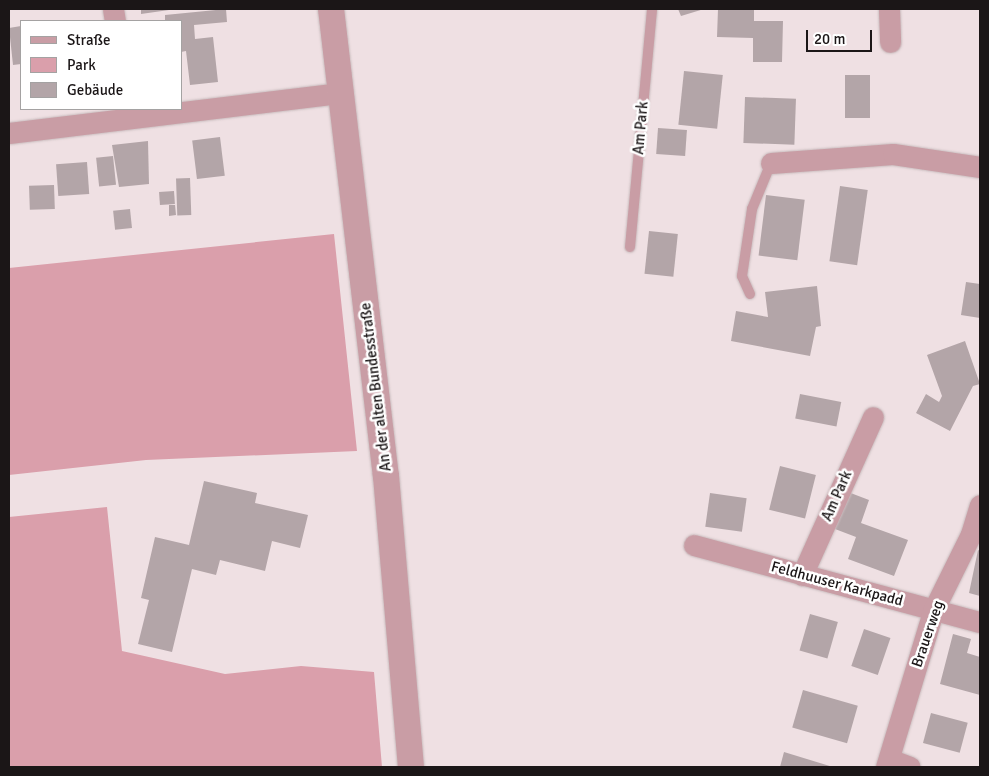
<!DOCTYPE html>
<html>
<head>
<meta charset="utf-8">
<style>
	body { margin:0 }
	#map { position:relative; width:989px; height:776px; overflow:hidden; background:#efe0e3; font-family:Signika,sans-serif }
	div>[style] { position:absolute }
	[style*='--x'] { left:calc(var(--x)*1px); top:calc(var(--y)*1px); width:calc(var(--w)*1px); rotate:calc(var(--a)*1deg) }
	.green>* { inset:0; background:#da9fab }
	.building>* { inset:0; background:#b3a5a8; transform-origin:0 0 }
	.roads { filter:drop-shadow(0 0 1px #c9bcbe) drop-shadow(0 0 1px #c9bcbe) }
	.service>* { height:10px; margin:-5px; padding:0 5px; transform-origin:5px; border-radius:5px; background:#c99da5 }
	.minor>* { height:21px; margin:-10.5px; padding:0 10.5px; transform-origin:10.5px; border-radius:10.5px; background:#c99da5 }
	.tertiary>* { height:26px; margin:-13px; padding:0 13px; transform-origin:13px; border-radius:13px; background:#c99da5 }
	span { translate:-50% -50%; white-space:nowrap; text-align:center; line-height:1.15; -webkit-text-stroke:5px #fff; paint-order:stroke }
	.street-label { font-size:15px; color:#1b1617 }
	.frame { position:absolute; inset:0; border:10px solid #1b1617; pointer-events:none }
	.legend { position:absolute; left:20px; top:20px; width:162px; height:90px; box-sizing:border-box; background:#fff; border:1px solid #a4a2a2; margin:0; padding:6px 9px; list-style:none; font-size:15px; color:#1b1617 }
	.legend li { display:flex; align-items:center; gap:10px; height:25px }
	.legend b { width:25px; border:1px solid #a4a2a2 }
	.scale { position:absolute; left:806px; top:30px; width:66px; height:22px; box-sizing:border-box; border:2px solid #1b1617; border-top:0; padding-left:6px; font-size:15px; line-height:18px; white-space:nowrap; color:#1b1617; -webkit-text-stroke:4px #fff; paint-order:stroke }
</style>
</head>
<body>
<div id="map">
	<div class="green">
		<div style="clip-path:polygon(334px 234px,357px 451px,146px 460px,9px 475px,9px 268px)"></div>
		<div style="clip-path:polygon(107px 507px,122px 651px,225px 674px,301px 666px,374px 672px,382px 767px,9px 767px,9px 517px)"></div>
	</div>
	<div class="building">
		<div style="clip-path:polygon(141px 9px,169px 9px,169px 10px,141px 14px)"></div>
		<div style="clip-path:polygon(226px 9px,227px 22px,194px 25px,195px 39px,213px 37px,218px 82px,190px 85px,186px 51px,181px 52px,181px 21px,165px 21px,165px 15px)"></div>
		<div style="clip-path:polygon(678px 9px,704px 9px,681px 16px)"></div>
		<div style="clip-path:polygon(718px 9px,754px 9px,754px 21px,783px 21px,782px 62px,753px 62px,753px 38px,717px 37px)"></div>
		<div style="clip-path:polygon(21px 26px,21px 64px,13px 65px,9px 28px)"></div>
		<div style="left:684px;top:71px;width:39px;height:54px;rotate:6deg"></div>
		<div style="left:845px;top:75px;width:25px;height:43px"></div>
		<div style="left:745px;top:97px;width:51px;height:46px;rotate:2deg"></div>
		<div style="left:658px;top:128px;width:29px;height:26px;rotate:4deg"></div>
		<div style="left:220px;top:137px;width:39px;height:28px;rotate:83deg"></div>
		<div style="clip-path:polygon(148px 141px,149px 184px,119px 187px,112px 145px)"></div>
		<div style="left:113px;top:156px;width:29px;height:17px;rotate:84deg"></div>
		<div style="left:87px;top:162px;width:32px;height:31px;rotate:86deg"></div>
		<div style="left:190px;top:178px;width:37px;height:14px;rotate:88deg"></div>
		<div style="left:54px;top:185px;width:24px;height:25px;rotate:88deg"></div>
		<div style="left:840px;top:186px;width:28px;height:76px;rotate:8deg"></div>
		<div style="left:174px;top:191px;width:13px;height:15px;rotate:86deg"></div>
		<div style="left:766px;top:195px;width:39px;height:61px;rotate:7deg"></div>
		<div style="clip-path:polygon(169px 205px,175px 205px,176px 215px,169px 216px)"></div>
		<div style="left:130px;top:209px;width:19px;height:17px;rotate:84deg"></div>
		<div style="left:649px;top:231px;width:29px;height:43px;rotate:6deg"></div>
		<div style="clip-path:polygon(966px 282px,980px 284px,980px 318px,961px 315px)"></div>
		<div style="clip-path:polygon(817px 286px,821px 326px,816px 327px,810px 356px,731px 341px,736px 311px,768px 317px,765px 292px)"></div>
		<div style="clip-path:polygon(965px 341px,980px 384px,973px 386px,950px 431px,916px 413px,926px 394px,939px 402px,942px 396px,927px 355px)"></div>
		<div style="left:800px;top:394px;width:42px;height:25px;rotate:11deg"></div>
		<div style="left:780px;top:466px;width:37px;height:45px;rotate:14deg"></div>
		<div style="clip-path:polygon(204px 481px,257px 493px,255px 503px,308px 515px,300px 548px,272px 541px,265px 571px,220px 560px,216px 575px,192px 569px,172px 652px,138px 644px,149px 600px,141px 598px,155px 537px,189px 545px)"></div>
		<div style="clip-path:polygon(848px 492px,869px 500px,861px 523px,908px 540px,894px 576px,848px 559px,856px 537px,835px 529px)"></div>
		<div style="left:710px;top:493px;width:37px;height:34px;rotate:8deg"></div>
		<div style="clip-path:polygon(978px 550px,980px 551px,980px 596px,969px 593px)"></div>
		<div style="left:810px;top:614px;width:29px;height:38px;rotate:16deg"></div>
		<div style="left:864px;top:629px;width:28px;height:39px;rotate:19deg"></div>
		<div style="clip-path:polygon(953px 634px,971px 639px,967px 653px,980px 657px,980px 695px,940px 684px)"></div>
		<div style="left:803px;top:690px;width:57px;height:39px;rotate:16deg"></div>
		<div style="left:931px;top:713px;width:38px;height:31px;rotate:15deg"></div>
		<div style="clip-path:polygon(784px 752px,833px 767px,780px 767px)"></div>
	</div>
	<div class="roads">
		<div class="service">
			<div style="--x:630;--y:247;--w:239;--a:-84.7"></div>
			<div style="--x:750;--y:294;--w:20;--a:-114"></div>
			<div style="--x:742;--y:276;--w:68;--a:-81.5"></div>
			<div style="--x:752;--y:209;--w:50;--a:-67.6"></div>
		</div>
		<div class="minor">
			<div style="--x:113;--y:9;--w:12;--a:81"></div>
			<div style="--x:889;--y:9;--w:33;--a:88"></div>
			<div style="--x:9;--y:133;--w:334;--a:-6.9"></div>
			<div style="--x:771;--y:163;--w:122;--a:-4.2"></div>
			<div style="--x:893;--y:154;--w:88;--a:8.5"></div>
			<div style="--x:694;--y:545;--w:296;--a:15.1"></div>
			<div style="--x:802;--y:575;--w:173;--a:-65.8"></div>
			<div style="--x:889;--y:759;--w:22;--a:21"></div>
			<div style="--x:886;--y:767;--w:163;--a:-73.2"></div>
			<div style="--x:933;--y:611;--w:86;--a:-63.7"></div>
			<div style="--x:971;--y:534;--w:30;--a:-73"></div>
		</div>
		<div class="tertiary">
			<div style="--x:331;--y:9;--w:470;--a:83.3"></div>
			<div style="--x:386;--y:476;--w:292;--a:85.1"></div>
		</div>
	</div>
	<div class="street-label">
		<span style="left:641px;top:128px;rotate:-85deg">Am Park</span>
		<span style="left:376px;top:387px;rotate:-97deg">An der alten Bundesstraße</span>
		<span style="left:837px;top:496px;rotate:-66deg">Am Park</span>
		<span style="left:837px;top:584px;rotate:15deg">Feldhuuser Karkpadd</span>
		<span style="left:928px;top:634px;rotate:-71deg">Brauerweg</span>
	</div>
	<div class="frame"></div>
	<ul class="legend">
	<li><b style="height:6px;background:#c99da5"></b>Straße</li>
	<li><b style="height:14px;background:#da9fab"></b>Park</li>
	<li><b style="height:14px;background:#b3a5a8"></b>Gebäude</li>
	</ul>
	<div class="scale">20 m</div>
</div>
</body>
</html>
